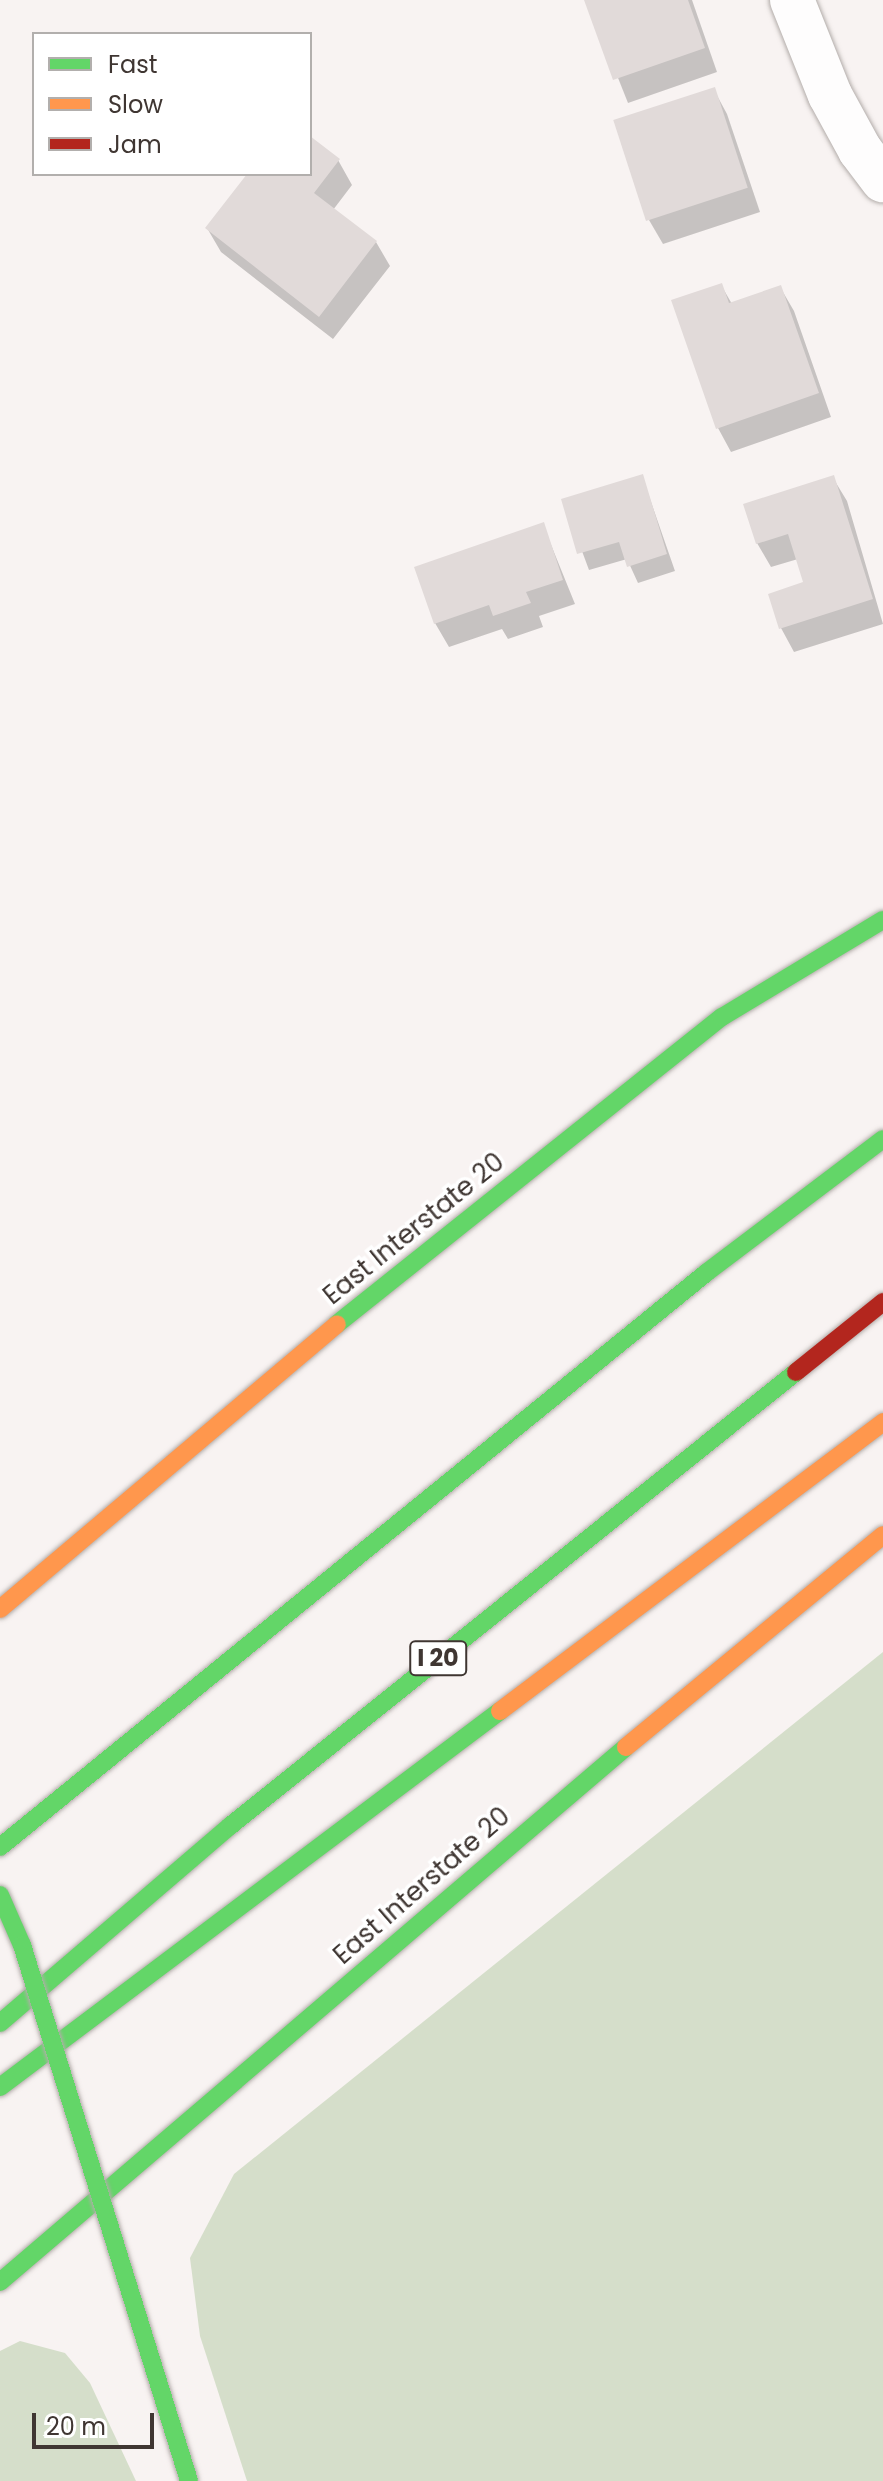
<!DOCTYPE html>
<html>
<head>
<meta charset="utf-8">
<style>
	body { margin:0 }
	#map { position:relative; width:883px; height:2481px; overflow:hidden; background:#f8f3f2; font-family:Poppins,sans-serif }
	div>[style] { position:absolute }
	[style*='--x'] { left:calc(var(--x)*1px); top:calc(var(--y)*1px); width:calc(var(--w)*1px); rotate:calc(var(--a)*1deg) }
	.green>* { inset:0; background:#d5deca }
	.shadow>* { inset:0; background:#0003 }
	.building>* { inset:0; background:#e1dad9; transform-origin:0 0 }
	.roads { filter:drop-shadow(0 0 2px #b3adaa) drop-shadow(0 0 2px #b3adaa) }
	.street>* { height:44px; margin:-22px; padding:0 22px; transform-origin:22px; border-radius:22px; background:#fefdfd }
	.fast>* { height:18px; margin:-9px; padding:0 9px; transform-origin:9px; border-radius:9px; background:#63d668 }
	.slow>* { height:18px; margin:-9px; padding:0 9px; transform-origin:9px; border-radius:9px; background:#ff974d }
	.jam>* { height:18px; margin:-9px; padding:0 9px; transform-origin:9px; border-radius:9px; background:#b3261e }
	.bridges { filter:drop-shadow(0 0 2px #b3adaa) drop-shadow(0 0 2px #b3adaa) }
	.fast-bridge>* { height:18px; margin:-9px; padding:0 9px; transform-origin:9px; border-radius:9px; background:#63d668 }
	span { translate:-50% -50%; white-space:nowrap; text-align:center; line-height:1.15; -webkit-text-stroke:7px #fff; paint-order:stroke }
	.shield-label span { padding:2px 6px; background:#fff; border:2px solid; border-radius:6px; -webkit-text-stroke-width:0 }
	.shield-label { font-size:24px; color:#3f3632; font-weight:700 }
	.street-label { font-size:26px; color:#3f3632 }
	.legend { position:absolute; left:32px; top:32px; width:280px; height:144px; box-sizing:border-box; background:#fff; border:2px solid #b2afad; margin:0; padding:10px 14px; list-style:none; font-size:24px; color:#3f3632 }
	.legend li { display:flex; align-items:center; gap:16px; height:40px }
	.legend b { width:40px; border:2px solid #b2afad }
	.scale { position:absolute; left:32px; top:2413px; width:122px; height:36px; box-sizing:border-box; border:4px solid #3f3632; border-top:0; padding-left:10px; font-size:24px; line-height:28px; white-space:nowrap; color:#3f3632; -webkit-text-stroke:6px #fff; paint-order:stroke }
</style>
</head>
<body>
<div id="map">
	<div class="green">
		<div style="clip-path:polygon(883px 1652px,883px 2481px,247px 2481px,200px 2336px,190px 2258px,234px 2174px)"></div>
		<div style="clip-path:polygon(20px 2341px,65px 2353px,90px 2383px,136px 2481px,0 2481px,0 2351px)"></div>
	</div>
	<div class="shadow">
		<div style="clip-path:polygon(587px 0,692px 0,717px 72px,628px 103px)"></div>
		<div style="clip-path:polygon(714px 90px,727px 114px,760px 212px,663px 244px,649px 220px)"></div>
		<div style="clip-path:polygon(310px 138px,338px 160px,352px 185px,333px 210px,376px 242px,390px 266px,333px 339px,221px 252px,207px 228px,250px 174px,310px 174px)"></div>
		<div style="clip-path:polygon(721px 285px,732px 304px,780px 287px,794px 311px,831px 417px,731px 452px,718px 428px)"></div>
		<div style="clip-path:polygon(642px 476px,675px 571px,638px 583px,627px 559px,589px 570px,563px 500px)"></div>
		<div style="clip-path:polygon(833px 478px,847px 501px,883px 624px,794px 652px,781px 628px,805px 583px,798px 559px,771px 567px,757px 543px)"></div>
		<div style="clip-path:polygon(543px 525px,575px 604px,539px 616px,543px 627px,508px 639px,502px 629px,449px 647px,435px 623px)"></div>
	</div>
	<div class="building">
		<div style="clip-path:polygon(584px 0,688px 0,705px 48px,613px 80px)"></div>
		<div style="left:715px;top:87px;width:106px;height:107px;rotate:72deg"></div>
		<div style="clip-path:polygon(310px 136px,340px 159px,314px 193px,377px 241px,319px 317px,205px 228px,247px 174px,310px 174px)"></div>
		<div style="clip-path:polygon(722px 283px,729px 303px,781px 285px,819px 393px,716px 429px,671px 300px)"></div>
		<div style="clip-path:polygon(643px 474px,667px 554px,627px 567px,619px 542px,577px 554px,561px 499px)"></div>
		<div style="clip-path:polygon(834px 475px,873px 599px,779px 629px,768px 594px,803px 582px,788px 534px,756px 544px,743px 504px)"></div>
		<div style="clip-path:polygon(544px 522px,563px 580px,526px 592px,531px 603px,493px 616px,489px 605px,434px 624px,414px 567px)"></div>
	</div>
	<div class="roads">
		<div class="street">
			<div style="--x:792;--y:0;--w:102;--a:68.2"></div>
			<div style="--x:830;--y:95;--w:63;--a:61.4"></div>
			<div style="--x:860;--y:150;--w:38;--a:53"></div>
		</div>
		<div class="fast">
			<div style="--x:337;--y:1324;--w:492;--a:-38.6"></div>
			<div style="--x:722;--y:1017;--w:188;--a:-31.1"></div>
			<div style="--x:0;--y:1847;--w:910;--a:-39.11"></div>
			<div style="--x:706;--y:1273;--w:222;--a:-37.1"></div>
			<div style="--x:0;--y:2023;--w:303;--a:-40.6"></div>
			<div style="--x:230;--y:1826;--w:726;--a:-38.73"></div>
			<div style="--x:0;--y:2087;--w:626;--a:-36.94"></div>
			<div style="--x:0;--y:2282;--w:823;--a:-40.52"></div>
		</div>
		<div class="slow">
			<div style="--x:0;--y:1609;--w:441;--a:-40.2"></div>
			<div style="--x:500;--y:1711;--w:480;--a:-37"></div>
			<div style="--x:626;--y:1747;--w:333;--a:-39.5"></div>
		</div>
		<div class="jam">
			<div style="--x:796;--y:1372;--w:112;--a:-38.8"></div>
		</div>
	</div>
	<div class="bridges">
		<div class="fast-bridge">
			<div style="--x:0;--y:1895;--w:55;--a:66.3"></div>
			<div style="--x:22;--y:1945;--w:561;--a:72.69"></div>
		</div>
	</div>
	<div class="shield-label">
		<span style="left:438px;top:1658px">I 20</span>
	</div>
	<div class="street-label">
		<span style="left:414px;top:1229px;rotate:-39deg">East Interstate 20</span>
		<span style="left:422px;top:1886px;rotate:-41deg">East Interstate 20</span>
	</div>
	<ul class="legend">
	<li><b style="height:10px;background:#63d668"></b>Fast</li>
	<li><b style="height:10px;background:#ff974d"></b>Slow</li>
	<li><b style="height:10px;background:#b3261e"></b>Jam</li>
	</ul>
	<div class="scale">20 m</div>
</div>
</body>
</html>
